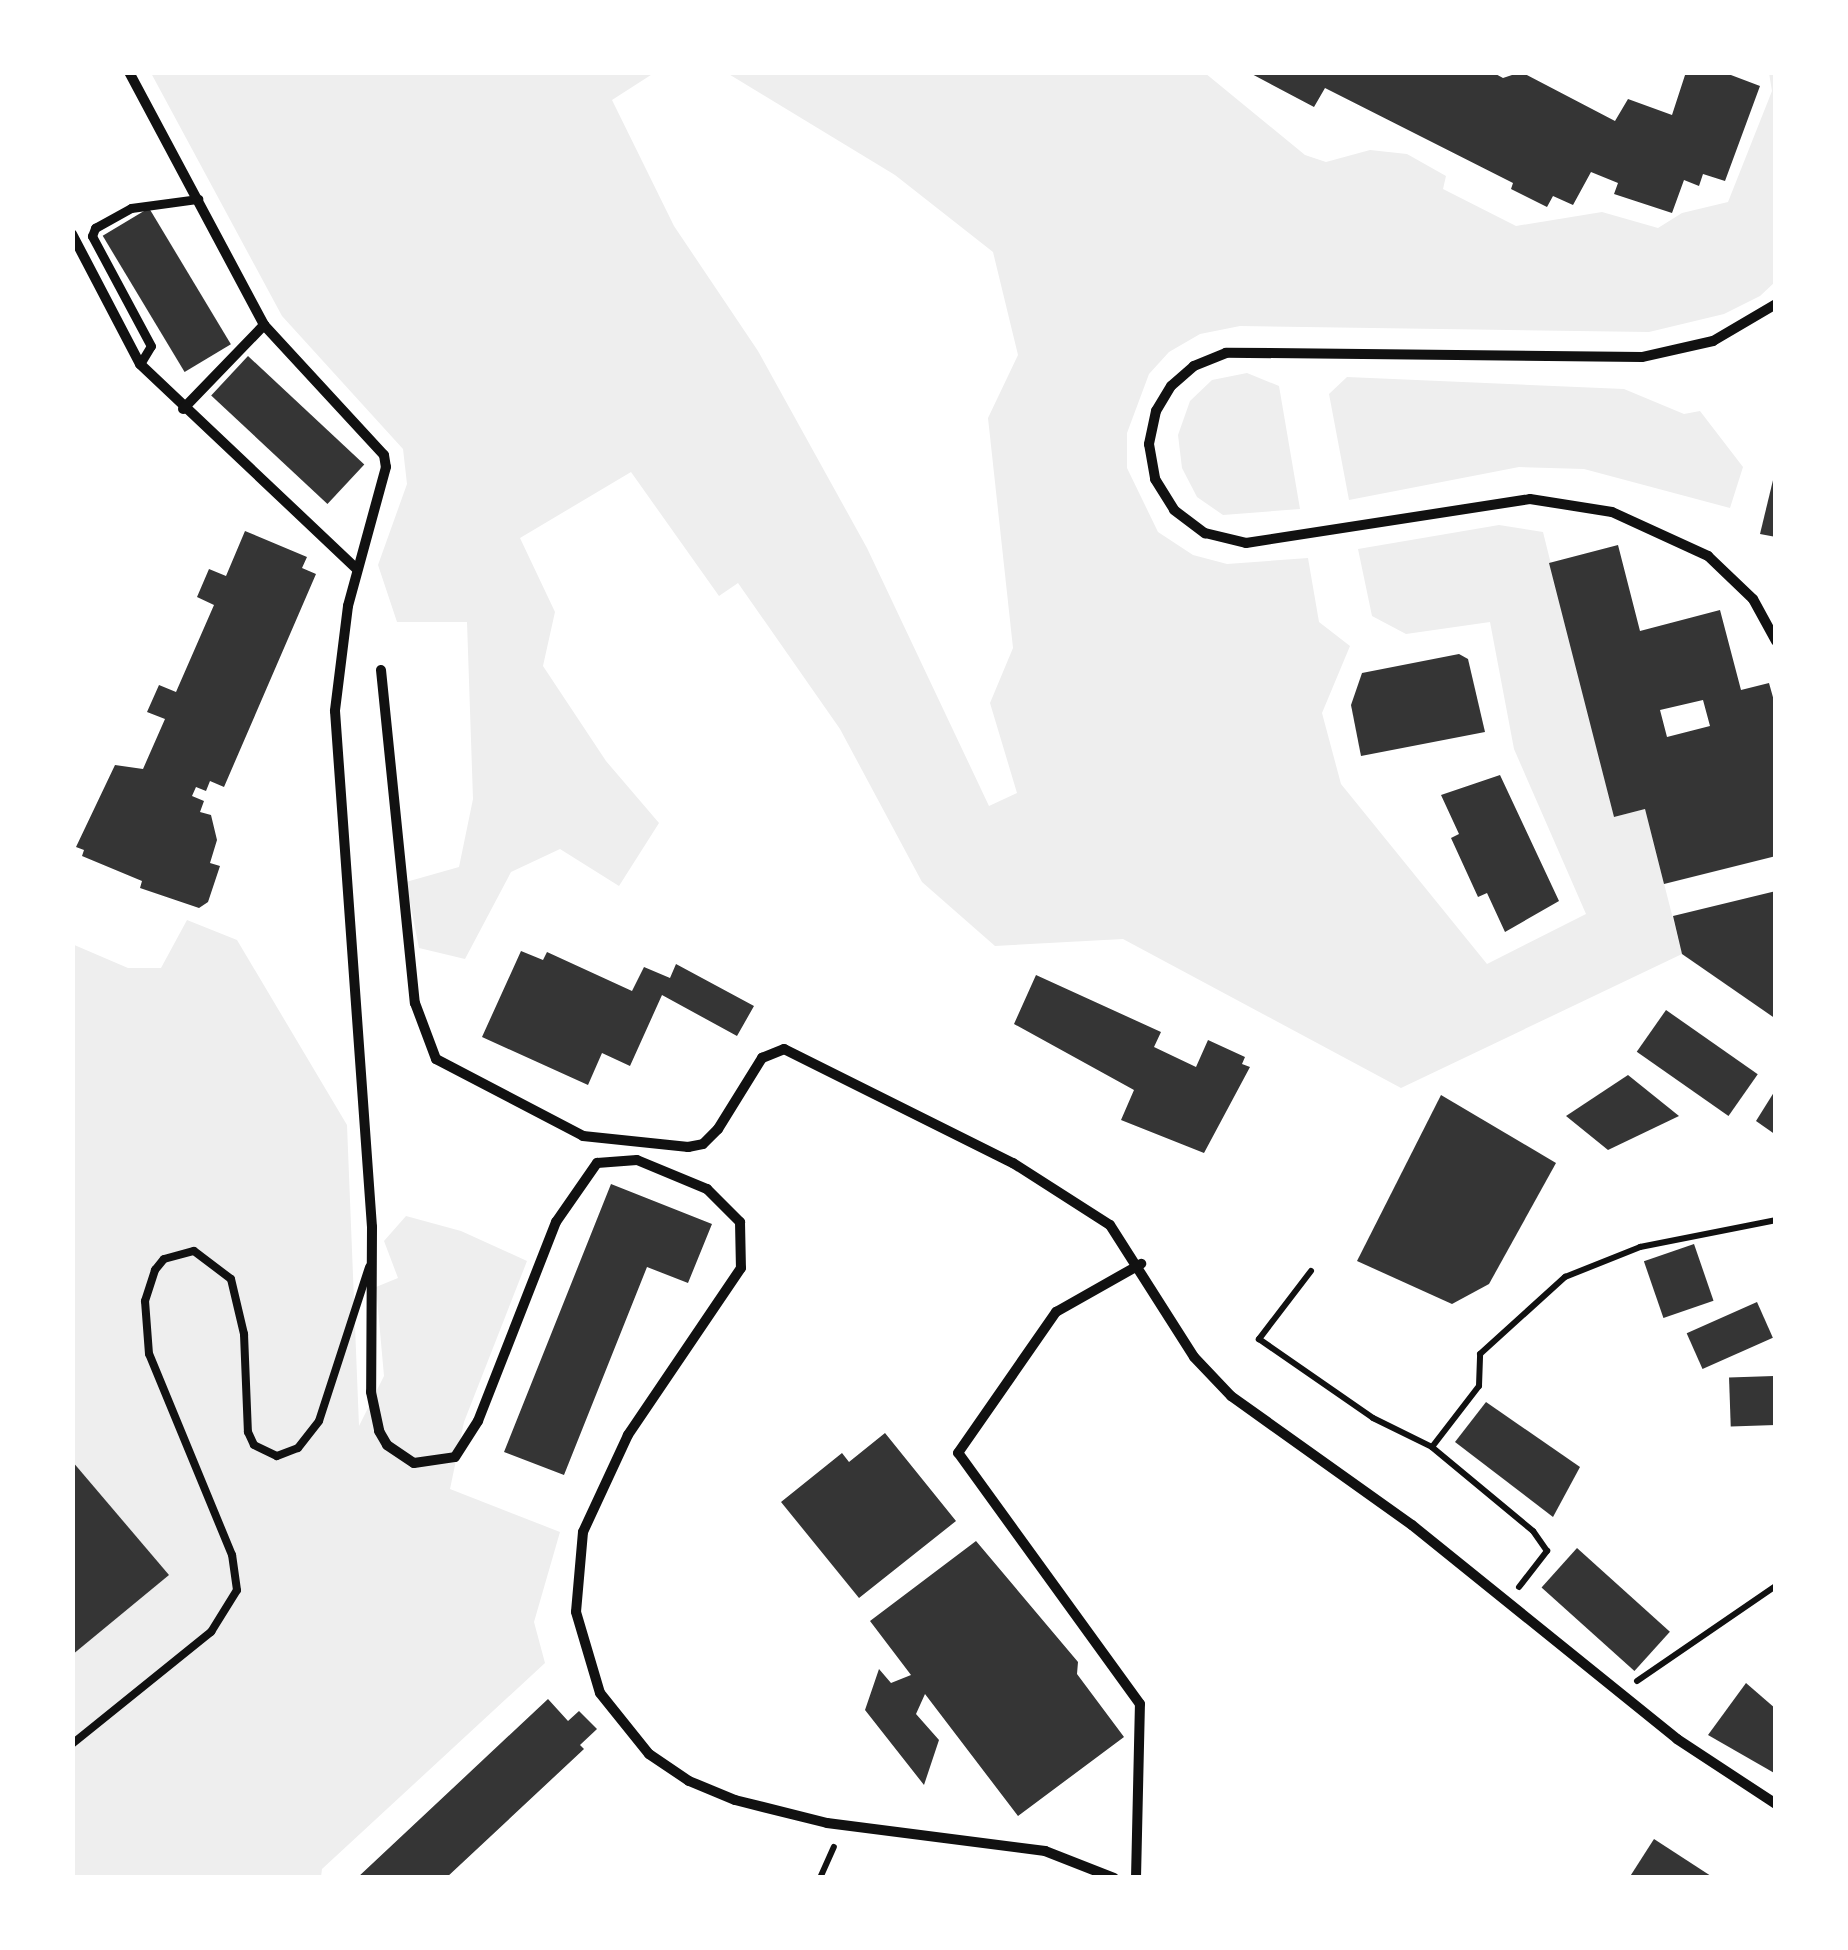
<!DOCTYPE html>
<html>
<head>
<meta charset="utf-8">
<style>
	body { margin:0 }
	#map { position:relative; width:1848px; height:1950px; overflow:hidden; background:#fff; font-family:"DejaVu Sans",sans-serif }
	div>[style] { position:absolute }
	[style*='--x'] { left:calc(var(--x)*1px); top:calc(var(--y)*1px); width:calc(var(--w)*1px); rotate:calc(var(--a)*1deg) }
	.green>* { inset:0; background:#eee }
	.building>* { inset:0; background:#353535; transform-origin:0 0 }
	.path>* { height:6px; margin:-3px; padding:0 3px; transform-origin:3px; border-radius:3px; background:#111 }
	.service>* { height:8px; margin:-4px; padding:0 4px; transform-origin:4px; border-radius:4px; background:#111 }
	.pedestrian>* { height:9px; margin:-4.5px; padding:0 4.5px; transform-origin:4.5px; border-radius:4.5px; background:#111 }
	.minor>* { height:10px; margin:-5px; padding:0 5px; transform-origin:5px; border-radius:5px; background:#111 }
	span { translate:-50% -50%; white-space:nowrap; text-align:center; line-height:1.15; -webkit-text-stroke:8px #fff; paint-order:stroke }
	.frame { position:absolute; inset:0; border:75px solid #fff; pointer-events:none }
</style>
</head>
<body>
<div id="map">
	<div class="green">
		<div style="clip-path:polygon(151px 73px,654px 73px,612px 100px,674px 226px,758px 351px,867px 548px,989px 806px,1017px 793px,990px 703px,1013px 648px,988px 418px,1018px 355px,993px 252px,895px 175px,727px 73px,1205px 73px,1305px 155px,1326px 162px,1370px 150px,1407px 154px,1446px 176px,1443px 189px,1516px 226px,1602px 212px,1658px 228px,1682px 213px,1728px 202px,1772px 91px,1769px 73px,1775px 73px,1775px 282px,1760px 296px,1724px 314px,1649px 332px,1240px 326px,1200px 334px,1169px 352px,1149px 374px,1127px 433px,1127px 468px,1158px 532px,1193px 555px,1227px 564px,1308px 558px,1319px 622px,1350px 646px,1322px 713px,1341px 784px,1487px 964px,1586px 914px,1514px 749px,1490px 622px,1406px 634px,1372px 616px,1358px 549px,1499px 525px,1543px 532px,1614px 817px,1645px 809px,1682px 954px,1401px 1088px,1123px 939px,995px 946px,922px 882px,840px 729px,738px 583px,719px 596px,631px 472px,520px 538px,555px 612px,543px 666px,606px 761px,659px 823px,619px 886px,560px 849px,511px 872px,465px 959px,419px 948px,406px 882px,459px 867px,473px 799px,467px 622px,397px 622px,378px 565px,407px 484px,403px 449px,282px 316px)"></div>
		<div style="clip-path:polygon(1247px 373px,1279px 386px,1300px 509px,1223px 515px,1197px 497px,1182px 468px,1178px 435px,1190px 401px,1212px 380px)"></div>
		<div style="clip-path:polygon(1347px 377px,1624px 389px,1684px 414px,1700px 411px,1743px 467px,1730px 508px,1584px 469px,1519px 467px,1349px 500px,1329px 394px)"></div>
		<div style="clip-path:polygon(187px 920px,237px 940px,347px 1125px,359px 1426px,384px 1376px,376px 1287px,398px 1278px,384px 1241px,406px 1216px,461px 1231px,527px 1261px,464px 1422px,450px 1489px,560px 1532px,534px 1622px,545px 1663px,322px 1869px,321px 1877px,73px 1877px,72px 944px,128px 968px,161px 968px)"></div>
	</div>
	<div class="building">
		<div style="clip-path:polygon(1248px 72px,1492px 72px,1503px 78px,1521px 72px,1615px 121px,1628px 99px,1672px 115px,1686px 72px,1723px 72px,1760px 86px,1725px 181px,1703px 174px,1699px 186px,1684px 180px,1672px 213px,1614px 194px,1618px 183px,1591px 172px,1573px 205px,1553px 196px,1547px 207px,1511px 189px,1513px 183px,1325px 88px,1314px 107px)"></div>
		<div style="left:149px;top:208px;width:159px;height:54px;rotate:59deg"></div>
		<div style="left:248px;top:356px;width:159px;height:54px;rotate:43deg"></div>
		<div style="clip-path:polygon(1774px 476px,1776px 477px,1776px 537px,1760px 534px)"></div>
		<div style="clip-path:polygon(245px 531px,307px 557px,302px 568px,316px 574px,224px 787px,210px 781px,206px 791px,196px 787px,192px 796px,204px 801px,200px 812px,211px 815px,217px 840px,210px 863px,220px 866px,208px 902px,199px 908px,140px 888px,142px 881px,82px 856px,84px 850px,76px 847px,115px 765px,143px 769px,165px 719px,147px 712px,159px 685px,176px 692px,214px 605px,197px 597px,209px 569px,226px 576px)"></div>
		<div style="clip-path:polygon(evenodd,1618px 545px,1640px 631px,1720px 610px,1741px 690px,1769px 683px,1776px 708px,1776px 856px,1664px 884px,1645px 809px,1614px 817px,1549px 563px,1618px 545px,1703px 700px,1710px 726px,1667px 737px,1660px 710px,1703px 700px)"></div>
		<div style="clip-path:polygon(1459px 654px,1468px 659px,1485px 732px,1361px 756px,1351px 705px,1362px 673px)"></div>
		<div style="clip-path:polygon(1500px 775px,1559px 901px,1505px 932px,1487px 893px,1478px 897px,1451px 838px,1459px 834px,1441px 795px)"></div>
		<div style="clip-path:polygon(1776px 891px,1776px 1019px,1682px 954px,1673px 916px)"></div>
		<div style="clip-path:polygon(521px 951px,543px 960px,547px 952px,632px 991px,644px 967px,670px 978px,676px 964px,754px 1006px,737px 1036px,662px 995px,630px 1066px,602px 1053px,588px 1085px,482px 1037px)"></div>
		<div style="clip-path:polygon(1036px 975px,1161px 1032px,1154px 1047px,1196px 1067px,1208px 1040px,1245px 1057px,1242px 1064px,1250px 1067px,1204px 1153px,1121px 1120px,1134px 1090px,1014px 1024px)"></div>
		<div style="left:1666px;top:1010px;width:112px;height:51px;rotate:35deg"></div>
		<div style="clip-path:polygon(1628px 1075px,1679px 1116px,1608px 1150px,1566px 1116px)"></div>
		<div style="clip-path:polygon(1776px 1089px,1776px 1135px,1756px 1121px)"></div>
		<div style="clip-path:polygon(1441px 1095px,1556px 1163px,1489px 1284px,1452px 1304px,1357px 1261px)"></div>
		<div style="clip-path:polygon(611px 1184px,712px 1224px,688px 1283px,647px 1267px,564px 1475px,504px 1452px)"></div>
		<div style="left:1694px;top:1244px;width:60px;height:53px;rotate:71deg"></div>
		<div style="left:1757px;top:1302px;width:39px;height:77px;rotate:66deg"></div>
		<div style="left:1774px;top:1376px;width:49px;height:45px;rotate:88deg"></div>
		<div style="clip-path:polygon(1486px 1402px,1580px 1467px,1553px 1517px,1455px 1442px)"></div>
		<div style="clip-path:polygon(885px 1433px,956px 1521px,859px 1598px,781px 1502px,842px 1453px,849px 1462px)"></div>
		<div style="clip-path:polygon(72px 1461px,169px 1575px,72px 1655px)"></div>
		<div style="clip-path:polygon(976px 1541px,1078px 1662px,1077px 1674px,1124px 1737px,1018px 1816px,925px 1694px,916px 1714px,939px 1740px,924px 1785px,865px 1710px,879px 1669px,891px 1683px,911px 1675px,870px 1621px)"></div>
		<div style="left:1577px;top:1548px;width:125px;height:53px;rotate:42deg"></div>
		<div style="clip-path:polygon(1746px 1683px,1776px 1709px,1776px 1774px,1708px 1735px)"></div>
		<div style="clip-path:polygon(548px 1699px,568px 1721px,579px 1711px,597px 1729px,580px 1745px,584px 1749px,446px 1878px,357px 1878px)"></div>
		<div style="clip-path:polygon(1654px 1839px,1714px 1878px,1629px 1878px)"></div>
	</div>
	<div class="path">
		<div style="--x:1311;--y:1271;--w:86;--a:127.4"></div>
		<div style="--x:1259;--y:1339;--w:139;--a:34.7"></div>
		<div style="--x:1373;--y:1418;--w:66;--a:26.2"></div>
		<div style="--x:1519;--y:1587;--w:46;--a:-52.1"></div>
		<div style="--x:1547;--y:1551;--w:24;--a:-125"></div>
		<div style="--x:1533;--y:1531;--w:131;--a:-140.3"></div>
		<div style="--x:1432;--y:1447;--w:77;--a:-52.4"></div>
		<div style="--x:1479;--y:1386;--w:32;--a:-88"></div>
		<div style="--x:1480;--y:1354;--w:115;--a:-42.2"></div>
		<div style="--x:1565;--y:1277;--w:81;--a:-21.8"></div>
		<div style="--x:1640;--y:1247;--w:139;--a:-11.2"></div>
		<div style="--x:1637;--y:1681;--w:168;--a:-34.4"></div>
		<div style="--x:820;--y:1878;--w:34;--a:-66"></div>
	</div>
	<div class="service">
		<div style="--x:72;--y:1744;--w:179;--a:-38.9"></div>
		<div style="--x:211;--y:1632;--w:49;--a:-58.2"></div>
		<div style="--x:237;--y:1590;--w:35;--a:-98"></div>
		<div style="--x:232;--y:1555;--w:217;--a:-112.4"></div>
		<div style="--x:149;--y:1354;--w:53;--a:-94.3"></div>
		<div style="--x:145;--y:1301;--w:33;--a:-72"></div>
		<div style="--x:155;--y:1270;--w:14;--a:-51"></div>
		<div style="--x:164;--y:1259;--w:31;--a:-15"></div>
		<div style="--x:194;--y:1251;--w:46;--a:37.1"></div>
		<div style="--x:231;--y:1279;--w:57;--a:76.7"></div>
		<div style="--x:244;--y:1334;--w:98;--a:87.7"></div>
		<div style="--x:248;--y:1432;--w:14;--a:65"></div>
		<div style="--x:254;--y:1445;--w:25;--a:26"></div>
		<div style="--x:277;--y:1456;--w:22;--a:-21"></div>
		<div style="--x:298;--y:1448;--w:34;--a:-52"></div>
		<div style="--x:319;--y:1421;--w:162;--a:-72"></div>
	</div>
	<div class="pedestrian">
		<div style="--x:140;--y:364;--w:21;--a:-59"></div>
		<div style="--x:151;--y:346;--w:125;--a:-118.2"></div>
		<div style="--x:92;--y:236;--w:9;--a:-69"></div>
		<div style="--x:95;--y:228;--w:41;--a:-29.1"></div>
		<div style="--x:131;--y:208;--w:68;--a:-7.7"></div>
	</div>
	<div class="minor">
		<div style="--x:129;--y:72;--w:287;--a:61.9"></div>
		<div style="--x:264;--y:325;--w:177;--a:47.3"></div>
		<div style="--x:384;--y:455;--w:12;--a:81"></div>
		<div style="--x:386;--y:467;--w:144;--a:105.3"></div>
		<div style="--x:348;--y:606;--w:106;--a:97.1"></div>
		<div style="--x:335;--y:711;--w:517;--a:85.9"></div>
		<div style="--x:372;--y:1227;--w:165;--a:90.3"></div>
		<div style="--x:371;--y:1392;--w:40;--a:78"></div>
		<div style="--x:379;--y:1431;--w:16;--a:60"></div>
		<div style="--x:387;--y:1445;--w:32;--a:34"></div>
		<div style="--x:414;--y:1463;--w:41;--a:-8.3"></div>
		<div style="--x:455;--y:1457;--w:43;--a:-57.4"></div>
		<div style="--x:478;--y:1421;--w:214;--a:-68.6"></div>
		<div style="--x:556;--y:1222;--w:72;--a:-55.2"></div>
		<div style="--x:597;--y:1163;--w:40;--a:-4.3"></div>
		<div style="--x:637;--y:1160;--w:76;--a:22.5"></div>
		<div style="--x:707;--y:1189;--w:47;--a:45"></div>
		<div style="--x:740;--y:1222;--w:46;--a:88.8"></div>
		<div style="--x:741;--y:1268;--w:202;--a:124.1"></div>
		<div style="--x:628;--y:1435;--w:107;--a:114.9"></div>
		<div style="--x:583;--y:1532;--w:80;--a:95"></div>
		<div style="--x:576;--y:1612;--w:84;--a:73.5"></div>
		<div style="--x:600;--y:1693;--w:78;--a:51.2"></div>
		<div style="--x:649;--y:1754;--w:48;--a:34"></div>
		<div style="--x:689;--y:1781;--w:50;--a:22.4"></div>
		<div style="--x:735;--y:1800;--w:95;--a:14"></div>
		<div style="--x:827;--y:1823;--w:220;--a:7.3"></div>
		<div style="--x:1045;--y:1851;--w:74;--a:21.4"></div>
		<div style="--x:72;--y:234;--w:147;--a:62.4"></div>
		<div style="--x:140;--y:364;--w:297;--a:43.4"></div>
		<div style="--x:1776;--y:304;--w:73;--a:149.6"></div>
		<div style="--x:1713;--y:341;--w:73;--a:167.3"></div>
		<div style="--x:1642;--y:357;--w:416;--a:-179.4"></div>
		<div style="--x:1226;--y:353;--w:35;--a:158"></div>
		<div style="--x:1194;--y:366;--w:30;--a:139"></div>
		<div style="--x:1171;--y:386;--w:29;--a:121"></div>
		<div style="--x:1156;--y:411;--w:34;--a:102"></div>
		<div style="--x:1149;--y:444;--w:36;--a:80"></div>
		<div style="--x:1155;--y:479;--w:36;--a:58"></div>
		<div style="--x:1174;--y:510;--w:39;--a:37"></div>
		<div style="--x:1205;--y:533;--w:42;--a:13.7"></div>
		<div style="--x:1246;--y:543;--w:287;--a:-8.8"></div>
		<div style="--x:1530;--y:499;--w:83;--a:9"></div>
		<div style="--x:1612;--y:512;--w:106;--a:24.6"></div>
		<div style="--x:1708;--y:556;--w:62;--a:43.7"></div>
		<div style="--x:1753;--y:599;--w:48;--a:61.3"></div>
		<div style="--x:183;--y:409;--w:117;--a:-46"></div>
		<div style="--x:381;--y:670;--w:335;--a:84.2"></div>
		<div style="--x:415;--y:1003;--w:60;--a:69.4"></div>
		<div style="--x:436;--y:1059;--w:166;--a:27.6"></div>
		<div style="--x:583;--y:1136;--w:106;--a:6"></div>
		<div style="--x:688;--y:1147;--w:15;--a:-11"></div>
		<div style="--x:703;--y:1144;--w:21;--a:-45"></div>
		<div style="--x:718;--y:1129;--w:84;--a:-58.2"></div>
		<div style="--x:762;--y:1058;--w:24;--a:-22"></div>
		<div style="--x:784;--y:1049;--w:256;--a:26.5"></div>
		<div style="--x:1013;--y:1163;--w:115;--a:32.6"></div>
		<div style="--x:1110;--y:1225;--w:156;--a:57.5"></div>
		<div style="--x:1194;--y:1357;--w:54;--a:46.5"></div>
		<div style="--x:1231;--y:1396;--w:222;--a:35.5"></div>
		<div style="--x:1412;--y:1525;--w:341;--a:38.9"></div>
		<div style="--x:1677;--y:1739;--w:118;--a:33.3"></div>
		<div style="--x:1136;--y:1878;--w:174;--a:-88.7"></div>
		<div style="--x:1140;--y:1704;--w:310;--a:-125.9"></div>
		<div style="--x:958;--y:1453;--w:172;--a:-55.2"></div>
		<div style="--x:1056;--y:1312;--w:98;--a:-29.5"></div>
	</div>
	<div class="frame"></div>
</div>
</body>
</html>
